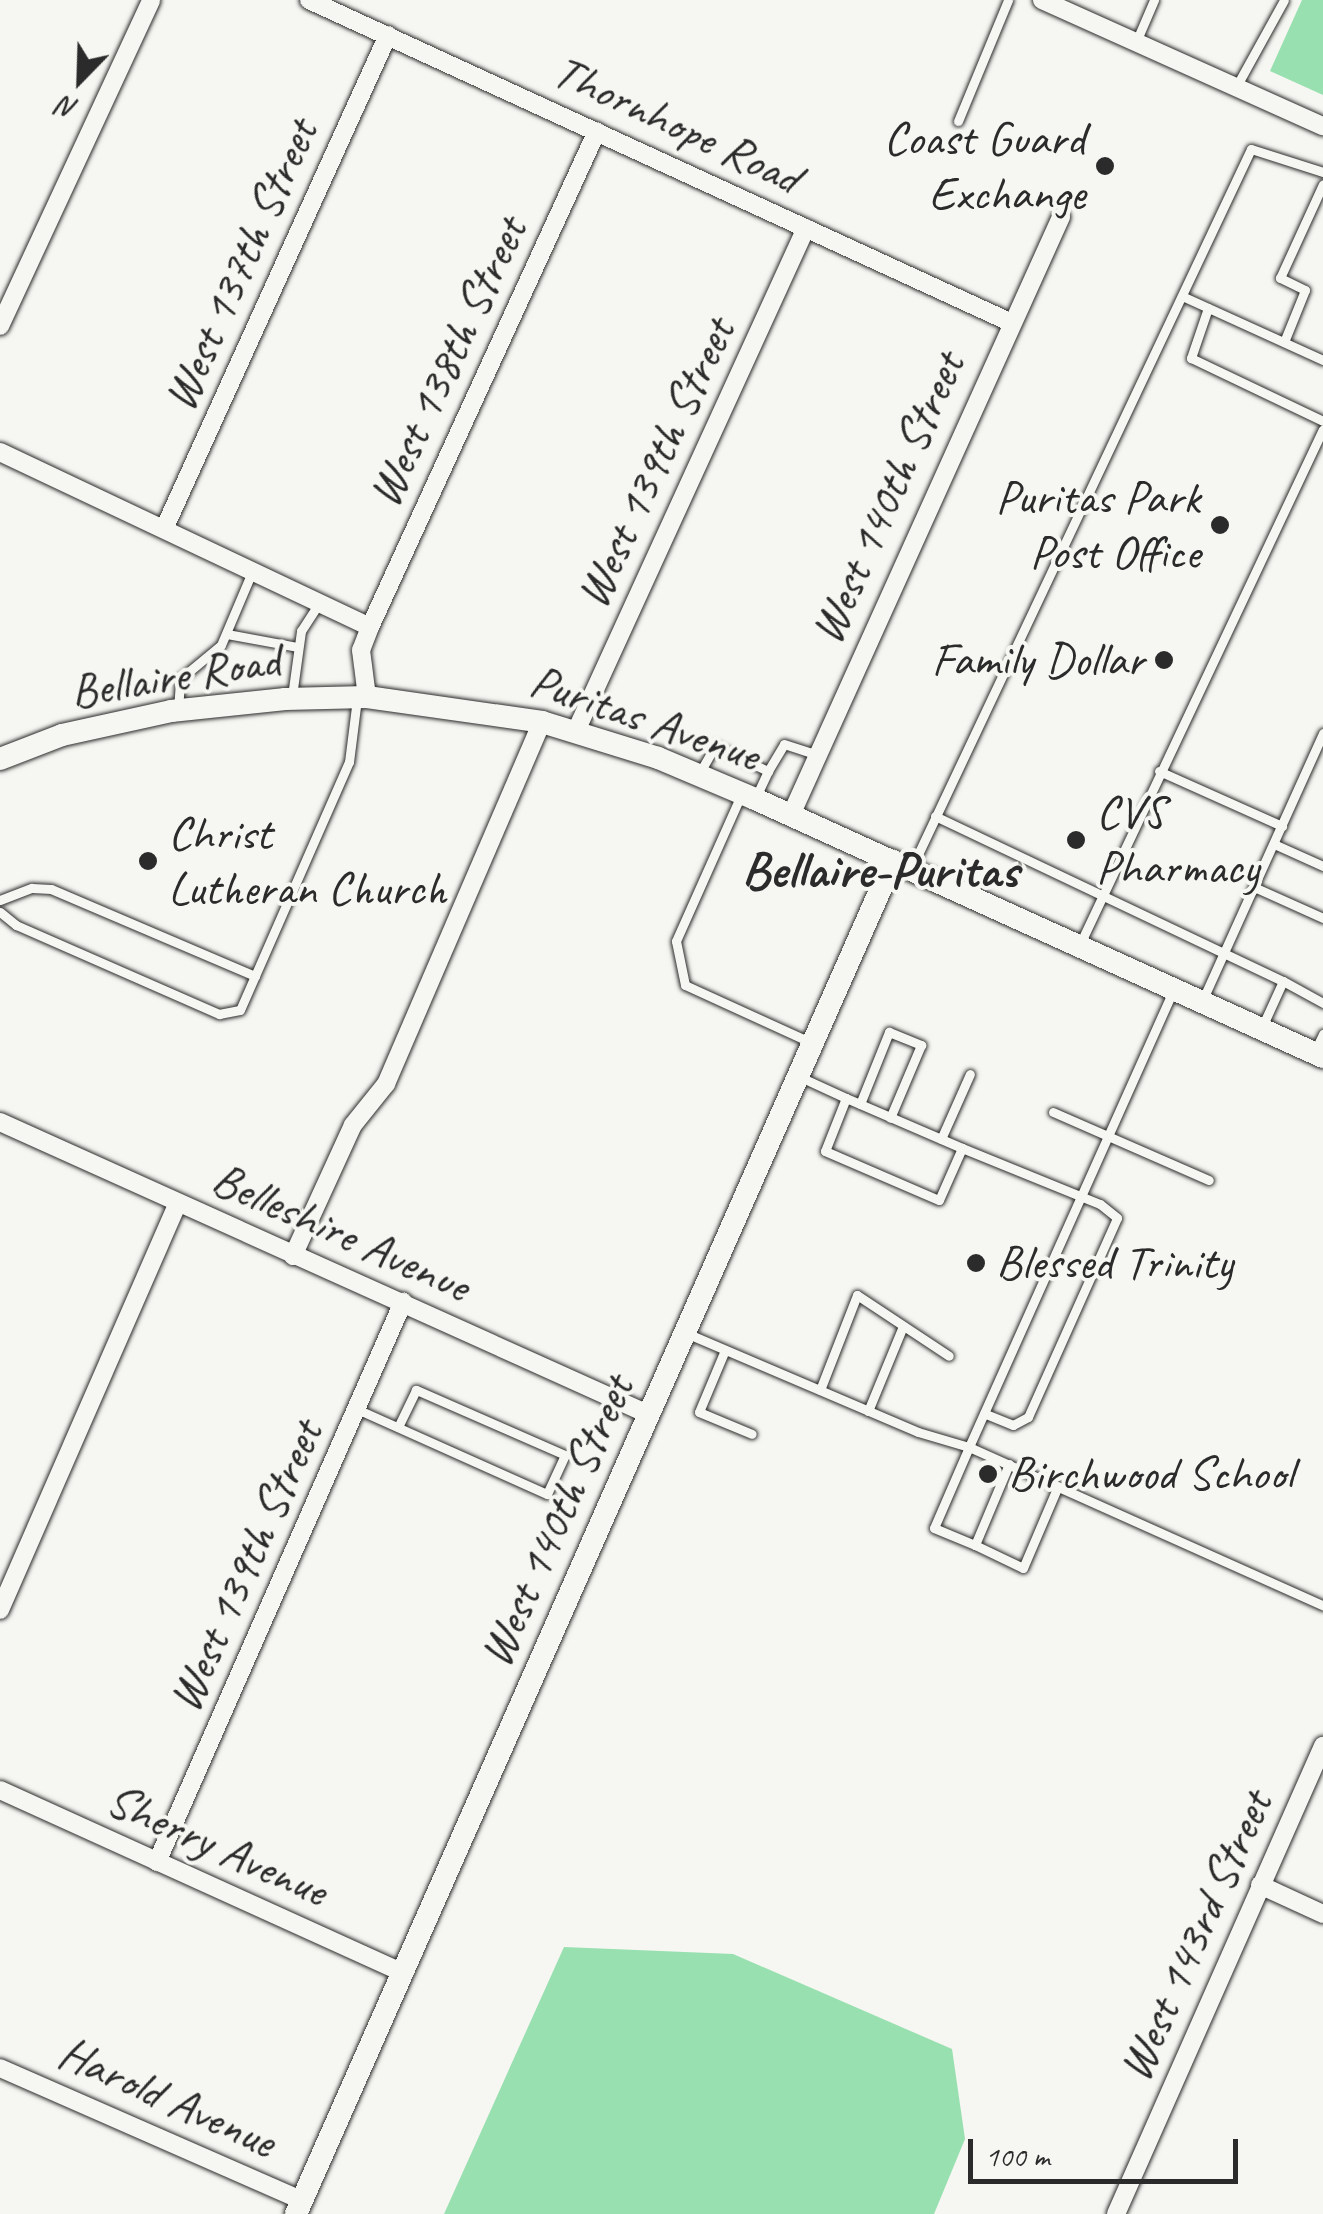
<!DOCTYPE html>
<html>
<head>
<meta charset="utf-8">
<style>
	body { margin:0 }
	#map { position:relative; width:1323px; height:2214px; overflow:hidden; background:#f6f6f2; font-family:Caveat,sans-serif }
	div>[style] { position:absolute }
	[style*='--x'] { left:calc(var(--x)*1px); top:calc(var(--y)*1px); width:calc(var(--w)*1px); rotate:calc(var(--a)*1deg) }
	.green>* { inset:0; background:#98e0af }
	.roads { filter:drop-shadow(0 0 2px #2b2b2b) drop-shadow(0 0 2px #2b2b2b) }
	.service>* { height:9px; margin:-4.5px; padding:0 4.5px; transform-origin:4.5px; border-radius:4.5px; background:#f6f6f2 }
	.minor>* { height:18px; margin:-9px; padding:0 9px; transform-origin:9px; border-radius:9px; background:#f6f6f2 }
	.tertiary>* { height:22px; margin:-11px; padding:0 11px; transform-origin:11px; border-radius:11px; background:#f6f6f2 }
	.dots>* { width:28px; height:28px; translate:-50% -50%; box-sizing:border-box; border:5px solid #f6f6f2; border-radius:50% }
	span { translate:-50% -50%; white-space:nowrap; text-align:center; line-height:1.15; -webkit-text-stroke:8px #f6f6f2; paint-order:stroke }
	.street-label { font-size:48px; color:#2b2b2b }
	.poi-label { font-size:48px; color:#2b2b2b }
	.right { translate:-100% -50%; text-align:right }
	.left { translate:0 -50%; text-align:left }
	.quarter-label { font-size:52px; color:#2b2b2b; font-weight:700 }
	.north { position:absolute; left:30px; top:30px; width:100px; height:100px; -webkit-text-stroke:8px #f6f6f2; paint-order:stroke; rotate:203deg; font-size:28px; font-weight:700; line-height:40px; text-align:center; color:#2b2b2b }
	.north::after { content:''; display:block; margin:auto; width:35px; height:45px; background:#2b2b2b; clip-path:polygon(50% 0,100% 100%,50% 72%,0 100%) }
	.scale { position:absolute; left:968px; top:2139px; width:270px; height:45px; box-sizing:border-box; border:5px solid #2b2b2b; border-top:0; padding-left:12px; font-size:30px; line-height:35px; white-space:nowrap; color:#2b2b2b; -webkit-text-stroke:8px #f6f6f2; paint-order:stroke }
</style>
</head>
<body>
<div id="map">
	<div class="green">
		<div style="clip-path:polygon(1302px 0,1323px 0,1323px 95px,1270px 71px)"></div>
		<div style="clip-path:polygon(564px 1947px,733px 1954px,952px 2049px,965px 2139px,934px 2214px,444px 2214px)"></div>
	</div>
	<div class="roads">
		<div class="service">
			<div style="--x:1136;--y:42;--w:46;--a:-66.8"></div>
			<div style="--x:1236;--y:87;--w:99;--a:-61.1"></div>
			<div style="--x:958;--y:121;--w:131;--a:-67.5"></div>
			<div style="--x:1182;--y:296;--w:155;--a:24.4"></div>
			<div style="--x:1208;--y:308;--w:53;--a:108.8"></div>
			<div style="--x:1191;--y:358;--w:146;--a:25.5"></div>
			<div style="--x:1284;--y:342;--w:56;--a:-68"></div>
			<div style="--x:1305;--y:290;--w:28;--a:-154"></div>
			<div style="--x:1280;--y:278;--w:103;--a:-65.4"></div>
			<div style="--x:227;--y:634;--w:71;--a:10.5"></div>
			<div style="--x:292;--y:696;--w:66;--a:-82.1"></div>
			<div style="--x:301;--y:631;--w:33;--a:-57"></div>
			<div style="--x:178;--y:710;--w:31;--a:-86"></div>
			<div style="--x:180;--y:679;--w:53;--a:-39.7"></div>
			<div style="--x:221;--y:645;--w:79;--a:-67"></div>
			<div style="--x:768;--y:771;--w:31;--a:-59"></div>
			<div style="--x:784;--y:744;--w:36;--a:18"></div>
			<div style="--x:1159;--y:771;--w:135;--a:24.1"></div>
			<div style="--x:700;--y:772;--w:30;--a:-60"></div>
			<div style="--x:715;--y:746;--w:59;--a:25.3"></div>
			<div style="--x:768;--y:771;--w:31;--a:115"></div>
			<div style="--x:741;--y:795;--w:160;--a:114"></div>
			<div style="--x:676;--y:941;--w:45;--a:78.4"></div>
			<div style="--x:685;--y:985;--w:140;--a:24.5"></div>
			<div style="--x:935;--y:816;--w:385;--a:25.4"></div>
			<div style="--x:1283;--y:981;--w:51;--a:114.5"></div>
			<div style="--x:1274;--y:844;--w:54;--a:24.2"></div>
			<div style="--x:912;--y:867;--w:794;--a:-64.73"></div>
			<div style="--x:1251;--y:149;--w:76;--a:17.7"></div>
			<div style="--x:1254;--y:887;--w:76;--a:24.2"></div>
			<div style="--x:0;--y:900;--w:34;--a:-21"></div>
			<div style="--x:32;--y:888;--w:19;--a:3"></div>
			<div style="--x:51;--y:889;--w:222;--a:23.1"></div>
			<div style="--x:0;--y:912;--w:21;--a:39"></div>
			<div style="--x:16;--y:925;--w:222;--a:23.7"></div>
			<div style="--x:219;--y:1014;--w:21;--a:-11"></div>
			<div style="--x:240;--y:1010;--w:271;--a:-66.3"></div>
			<div style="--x:349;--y:762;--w:64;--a:-82.8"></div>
			<div style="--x:1080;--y:944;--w:569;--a:-64.74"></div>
			<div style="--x:1283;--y:981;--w:46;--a:28.8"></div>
			<div style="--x:1172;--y:993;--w:497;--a:114.1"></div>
			<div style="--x:969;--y:1447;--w:388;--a:24.1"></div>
			<div style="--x:1203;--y:999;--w:292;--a:-65.7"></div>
			<div style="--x:1315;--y:1051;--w:19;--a:-65"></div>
			<div style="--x:798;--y:1076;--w:53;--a:24.6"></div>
			<div style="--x:860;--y:1104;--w:78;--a:-68.1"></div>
			<div style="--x:889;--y:1032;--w:35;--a:22"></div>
			<div style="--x:921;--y:1045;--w:79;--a:113"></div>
			<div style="--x:1053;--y:1112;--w:170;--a:23.6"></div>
			<div style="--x:941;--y:1139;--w:71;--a:-66"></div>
			<div style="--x:962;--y:1148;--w:126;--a:-156.7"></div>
			<div style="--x:846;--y:1098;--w:57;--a:111.6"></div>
			<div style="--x:825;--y:1151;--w:124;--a:23.3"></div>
			<div style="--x:939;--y:1200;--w:57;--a:-66.1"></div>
			<div style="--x:962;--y:1148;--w:149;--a:22.1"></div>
			<div style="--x:1100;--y:1204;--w:22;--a:39"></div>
			<div style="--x:1117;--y:1218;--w:218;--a:114.1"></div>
			<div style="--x:1028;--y:1417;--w:17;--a:152"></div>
			<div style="--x:1013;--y:1425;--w:31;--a:-158"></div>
			<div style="--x:686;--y:1333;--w:252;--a:23.1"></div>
			<div style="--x:918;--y:1432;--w:53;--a:16.4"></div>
			<div style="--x:969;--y:1447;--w:88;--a:113.4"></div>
			<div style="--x:934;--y:1528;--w:44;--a:22.5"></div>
			<div style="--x:725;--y:1350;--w:67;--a:112.8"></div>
			<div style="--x:699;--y:1412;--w:57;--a:22.5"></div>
			<div style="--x:820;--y:1390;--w:102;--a:-68.7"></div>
			<div style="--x:857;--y:1295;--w:110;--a:33.5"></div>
			<div style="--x:359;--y:1410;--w:206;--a:24.1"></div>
			<div style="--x:547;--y:1494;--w:43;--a:-65.2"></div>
			<div style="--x:565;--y:1455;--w:163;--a:-156.4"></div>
			<div style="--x:416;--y:1390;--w:41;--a:115.9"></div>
			<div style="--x:868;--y:1411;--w:92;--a:-67.6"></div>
			<div style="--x:1009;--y:1464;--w:88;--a:112.8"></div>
			<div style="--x:975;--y:1545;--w:53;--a:25.6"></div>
			<div style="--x:1023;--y:1568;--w:89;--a:-66.9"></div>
		</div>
		<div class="minor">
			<div style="--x:309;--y:0;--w:774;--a:24.68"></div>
			<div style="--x:1042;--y:0;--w:308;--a:24.2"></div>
			<div style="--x:0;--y:326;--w:359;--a:-65.1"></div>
			<div style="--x:0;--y:452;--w:409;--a:25.3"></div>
			<div style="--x:370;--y:627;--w:25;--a:111"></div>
			<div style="--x:361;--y:650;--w:47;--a:82.7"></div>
			<div style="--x:165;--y:527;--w:540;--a:-65.62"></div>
			<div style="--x:370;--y:627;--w:545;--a:-65.41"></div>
			<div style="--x:576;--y:731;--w:553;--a:-65.43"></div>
			<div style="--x:791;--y:815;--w:656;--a:-65.7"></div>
			<div style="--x:0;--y:1122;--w:713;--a:24.26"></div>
			<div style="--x:293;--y:1256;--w:144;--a:-65.4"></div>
			<div style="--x:353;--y:1125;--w:53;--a:-51.2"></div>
			<div style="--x:386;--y:1084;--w:394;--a:-66.7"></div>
			<div style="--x:0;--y:1610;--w:444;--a:-66.4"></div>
			<div style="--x:0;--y:1790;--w:441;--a:24.4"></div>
			<div style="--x:157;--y:1862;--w:612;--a:-66.28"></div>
			<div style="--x:1260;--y:1885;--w:69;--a:24.7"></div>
			<div style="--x:0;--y:2068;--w:329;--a:23.7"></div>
			<div style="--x:1116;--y:2214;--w:512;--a:-66.14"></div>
		</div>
		<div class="tertiary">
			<div style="--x:0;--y:759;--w:66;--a:-21.2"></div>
			<div style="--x:62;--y:735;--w:112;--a:-12.4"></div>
			<div style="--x:171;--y:711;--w:115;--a:-6"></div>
			<div style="--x:285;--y:699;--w:82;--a:-1.4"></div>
			<div style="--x:367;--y:697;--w:177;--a:8.1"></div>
			<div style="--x:542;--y:722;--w:121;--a:17.2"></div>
			<div style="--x:658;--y:758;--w:105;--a:22.9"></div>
			<div style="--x:755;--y:799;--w:624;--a:24.43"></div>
			<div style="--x:296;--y:2214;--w:1479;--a:-66.19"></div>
		</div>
	</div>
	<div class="dots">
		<div style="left:1105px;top:166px;background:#2b2b2b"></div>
		<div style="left:1220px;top:525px;background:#2b2b2b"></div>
		<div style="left:1164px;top:660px;background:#2b2b2b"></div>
		<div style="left:1076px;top:840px;background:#2b2b2b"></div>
		<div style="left:148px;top:861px;background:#2b2b2b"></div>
		<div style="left:976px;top:1263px;background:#2b2b2b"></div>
		<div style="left:988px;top:1474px;background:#2b2b2b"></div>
	</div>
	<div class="street-label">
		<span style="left:677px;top:124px;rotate:25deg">Thornhope Road</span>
		<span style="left:240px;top:265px;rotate:-66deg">West 137th Street</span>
		<span style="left:447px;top:362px;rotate:-65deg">West 138th Street</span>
		<span style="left:655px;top:463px;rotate:-65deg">West 139th Street</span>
		<span style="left:887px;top:498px;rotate:-66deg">West 140th Street</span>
		<span style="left:175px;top:676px;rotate:-9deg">Bellaire Road</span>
		<span style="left:645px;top:718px;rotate:19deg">Puritas Avenue</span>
		<span style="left:341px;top:1232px;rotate:24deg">Belleshire Avenue</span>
		<span style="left:556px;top:1521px;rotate:-66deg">West 140th Street</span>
		<span style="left:245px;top:1566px;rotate:-66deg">West 139th Street</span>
		<span style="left:217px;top:1845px;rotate:24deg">Sherry Avenue</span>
		<span style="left:1195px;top:1936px;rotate:-66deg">West 143rd Street</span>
		<span style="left:167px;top:2097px;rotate:24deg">Harold Avenue</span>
	</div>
	<div class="poi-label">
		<span class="right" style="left:1085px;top:166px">Coast Guard<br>Exchange</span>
		<span class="right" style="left:1200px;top:525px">Puritas Park<br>Post Office</span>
		<span class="right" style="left:1144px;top:660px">Family Dollar</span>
		<span class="left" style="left:1096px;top:840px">CVS<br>Pharmacy</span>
		<span class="left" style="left:168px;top:861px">Christ<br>Lutheran Church</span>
		<span class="left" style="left:996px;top:1263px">Blessed Trinity</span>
		<span class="left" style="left:1008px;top:1474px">Birchwood School</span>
	</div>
	<div class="quarter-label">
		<span style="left:880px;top:871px">Bellaire-Puritas</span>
	</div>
	<div class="north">N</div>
	<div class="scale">100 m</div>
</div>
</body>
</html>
